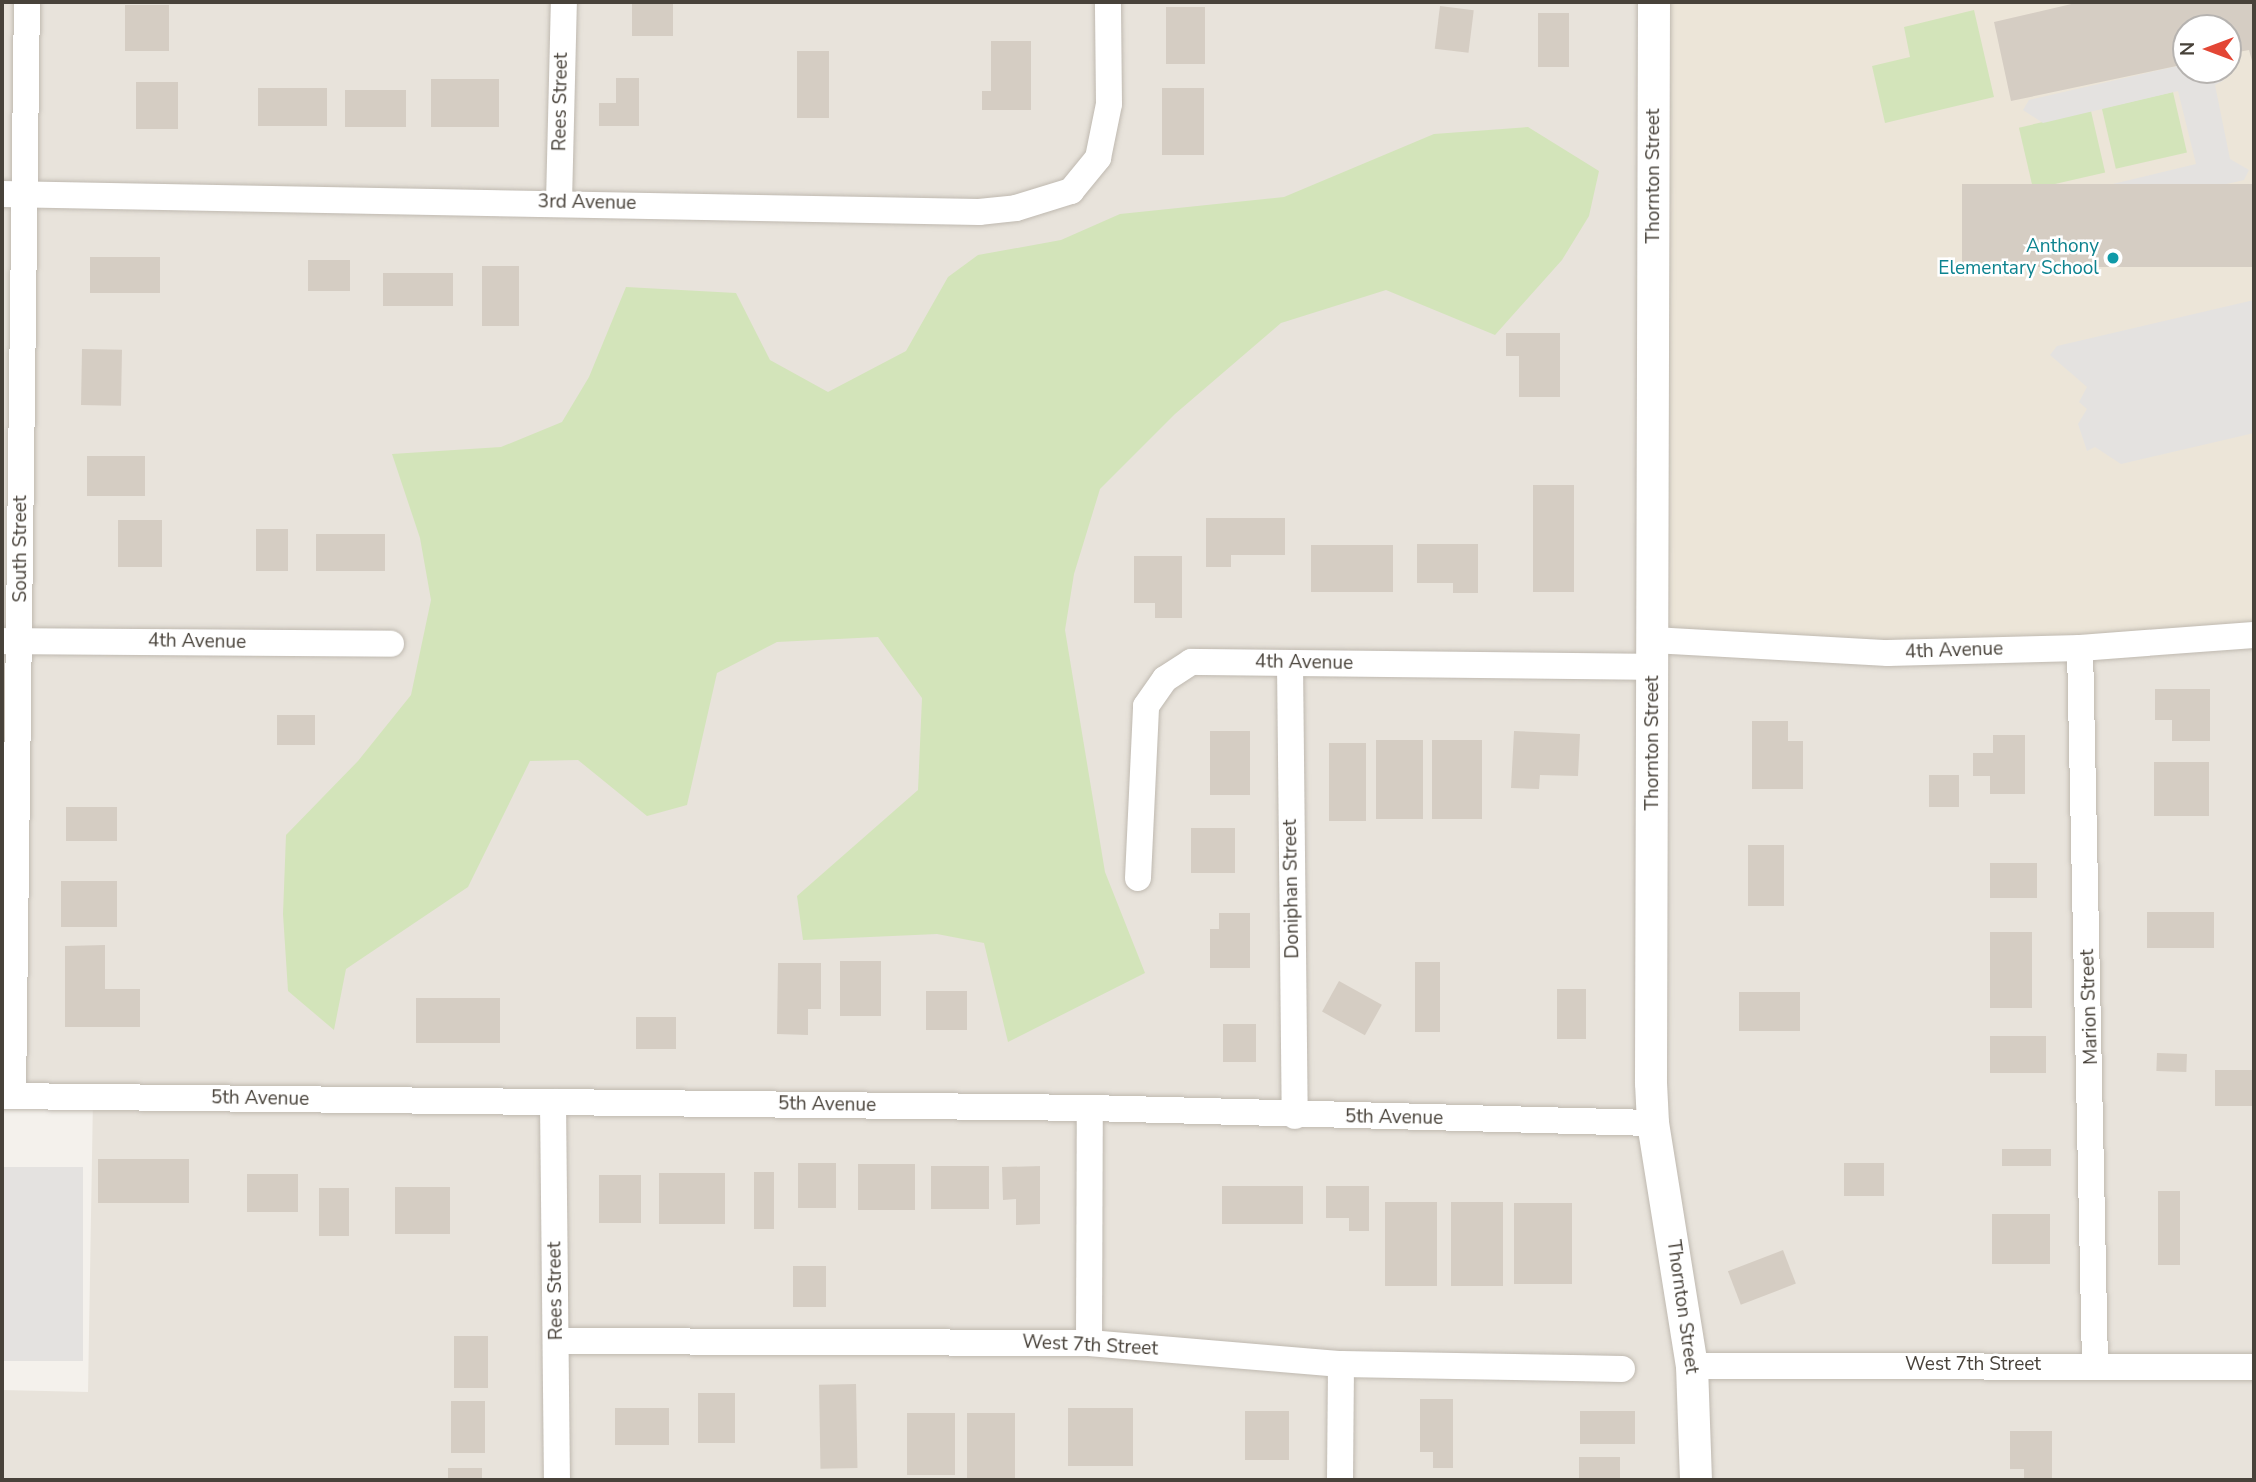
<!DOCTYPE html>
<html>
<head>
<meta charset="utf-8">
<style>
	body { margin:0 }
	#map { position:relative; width:2256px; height:1482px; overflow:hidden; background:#f4f1ec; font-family:"Nunito Sans",sans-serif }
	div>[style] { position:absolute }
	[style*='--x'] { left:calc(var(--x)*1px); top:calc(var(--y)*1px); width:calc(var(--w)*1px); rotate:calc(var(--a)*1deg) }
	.residential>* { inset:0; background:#e8e3db }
	.education>* { inset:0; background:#ece5d8 }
	.green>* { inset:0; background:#d3e4ba; transform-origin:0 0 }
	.parking>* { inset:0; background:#e4e2e0; transform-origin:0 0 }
	.building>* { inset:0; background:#d5cdc3; transform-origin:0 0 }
	.roads { filter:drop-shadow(0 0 2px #bfb9b0) drop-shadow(0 0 2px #bfb9b0) }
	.minor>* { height:26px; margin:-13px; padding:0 13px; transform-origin:13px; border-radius:13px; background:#fff }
	.tertiary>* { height:32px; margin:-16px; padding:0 16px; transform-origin:16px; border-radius:16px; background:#fff }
	.dots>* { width:19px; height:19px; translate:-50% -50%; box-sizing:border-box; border:4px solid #fff; border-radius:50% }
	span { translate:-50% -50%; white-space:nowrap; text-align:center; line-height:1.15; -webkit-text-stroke:5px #fff; paint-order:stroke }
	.street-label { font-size:19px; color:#48423a }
	.culture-label { font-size:19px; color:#0d838f }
	.right { translate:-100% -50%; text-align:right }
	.frame { position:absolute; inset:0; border:4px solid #48423a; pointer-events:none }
	.north { position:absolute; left:2172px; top:14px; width:70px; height:70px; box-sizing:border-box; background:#fff; border:2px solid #b6b3b0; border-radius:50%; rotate:270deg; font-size:19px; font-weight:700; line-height:28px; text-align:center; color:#48423a }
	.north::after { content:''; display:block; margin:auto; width:24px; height:32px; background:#e34635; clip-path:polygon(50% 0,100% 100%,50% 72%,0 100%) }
</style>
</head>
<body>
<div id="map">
	<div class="residential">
		<div style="clip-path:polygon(2px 2px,1654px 2px,2254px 635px,2254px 1480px,2px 1480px,2px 1390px,88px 1392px,93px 1098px,2px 1096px)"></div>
	</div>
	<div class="education">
		<div style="clip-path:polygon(evenodd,1654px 2px,2254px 2px,2254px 635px,2080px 648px,1653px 640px,1654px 2px,2186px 28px,2228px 28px,2228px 70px,2186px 70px,2186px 28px)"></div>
	</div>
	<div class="green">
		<div style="clip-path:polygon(1974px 10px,1994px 97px,1885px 123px,1872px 66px,1910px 57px,1904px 27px)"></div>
		<div style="left:2173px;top:92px;width:62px;height:73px;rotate:77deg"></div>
		<div style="left:2091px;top:111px;width:63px;height:74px;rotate:77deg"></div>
		<div style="clip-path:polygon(1528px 127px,1599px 171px,1589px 216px,1562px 260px,1495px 335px,1386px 290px,1281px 323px,1175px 414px,1100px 489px,1074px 574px,1065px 630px,1105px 872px,1145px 973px,1008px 1042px,984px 943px,937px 934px,803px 940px,797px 896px,918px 790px,922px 698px,878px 637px,777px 642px,717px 673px,687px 805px,647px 816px,578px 760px,530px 761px,468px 887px,346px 969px,334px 1030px,288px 991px,283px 914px,286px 835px,358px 761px,411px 695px,431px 600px,420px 538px,392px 454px,501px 447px,562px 422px,589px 377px,626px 287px,736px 293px,770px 360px,828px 392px,906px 351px,948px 277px,978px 255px,1061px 240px,1120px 214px,1284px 197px,1434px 134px)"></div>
	</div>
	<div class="parking">
		<div style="clip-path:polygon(2186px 64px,2186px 70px,2209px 70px,2224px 80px,2215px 85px,2230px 159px,2249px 170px,2244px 180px,2002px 236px,1972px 218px,2196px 164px,2178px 91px,2043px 123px,2023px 110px,2029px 100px)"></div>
		<div style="clip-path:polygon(2254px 300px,2254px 433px,2121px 464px,2095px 447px,2087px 451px,2078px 424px,2087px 409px,2079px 402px,2087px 387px,2050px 355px,2057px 346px)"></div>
		<div style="left:2px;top:1167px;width:81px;height:194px"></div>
	</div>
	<div class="building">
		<div style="left:632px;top:2px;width:41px;height:34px"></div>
		<div style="clip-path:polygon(2080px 2px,2254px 2px,2254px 68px,2249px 50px,2228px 54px,2228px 28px,2186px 28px,2186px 64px,2011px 101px,1994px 22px)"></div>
		<div style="left:125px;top:5px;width:44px;height:46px"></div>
		<div style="left:1440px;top:6px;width:34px;height:43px;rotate:7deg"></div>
		<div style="left:1166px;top:7px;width:39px;height:57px"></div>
		<div style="left:1538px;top:13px;width:31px;height:54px"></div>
		<div style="clip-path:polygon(991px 41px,1031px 41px,1031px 110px,982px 110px,982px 91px,991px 91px)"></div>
		<div style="left:797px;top:51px;width:32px;height:67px"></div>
		<div style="clip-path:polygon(616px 78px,639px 78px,639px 126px,599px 126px,599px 103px,616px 103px)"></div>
		<div style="left:431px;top:79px;width:68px;height:48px"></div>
		<div style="left:136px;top:82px;width:42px;height:47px"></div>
		<div style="left:258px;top:88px;width:69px;height:38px"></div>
		<div style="left:1162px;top:88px;width:42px;height:67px"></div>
		<div style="left:345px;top:90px;width:61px;height:37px"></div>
		<div style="left:2254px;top:184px;width:83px;height:292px;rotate:90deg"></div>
		<div style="left:90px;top:257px;width:70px;height:36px"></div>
		<div style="left:308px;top:260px;width:42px;height:31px"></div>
		<div style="left:482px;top:266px;width:37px;height:60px"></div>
		<div style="left:383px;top:273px;width:70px;height:33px"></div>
		<div style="clip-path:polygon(1506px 333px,1560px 333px,1560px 397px,1519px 397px,1519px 356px,1506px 356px)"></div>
		<div style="left:82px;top:349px;width:40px;height:56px;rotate:1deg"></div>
		<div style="left:87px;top:456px;width:58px;height:40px"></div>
		<div style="left:1533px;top:485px;width:41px;height:107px"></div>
		<div style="clip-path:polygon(1206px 518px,1285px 518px,1285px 555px,1231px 555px,1231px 567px,1206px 567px)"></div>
		<div style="left:118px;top:520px;width:44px;height:47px"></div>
		<div style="left:256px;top:529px;width:32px;height:42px"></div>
		<div style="left:316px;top:534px;width:69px;height:37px"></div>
		<div style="clip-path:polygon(1417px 544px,1478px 544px,1478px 593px,1453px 593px,1453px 583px,1417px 583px)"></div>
		<div style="left:1311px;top:545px;width:82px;height:47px"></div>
		<div style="clip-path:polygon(1134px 556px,1182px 556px,1182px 618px,1155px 618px,1155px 603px,1134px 603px)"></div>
		<div style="clip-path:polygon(2155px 689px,2210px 689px,2210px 741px,2172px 741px,2172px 720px,2155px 720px)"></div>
		<div style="left:315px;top:715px;width:30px;height:38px;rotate:90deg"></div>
		<div style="clip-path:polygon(1752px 721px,1788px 721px,1788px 741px,1803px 741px,1803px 789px,1752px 789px)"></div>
		<div style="left:1210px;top:731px;width:40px;height:64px"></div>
		<div style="clip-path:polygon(1514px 731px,1580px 734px,1578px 776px,1540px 775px,1539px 789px,1511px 788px)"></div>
		<div style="clip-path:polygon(1993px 735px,2025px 735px,2025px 794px,1990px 794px,1990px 776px,1973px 776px,1973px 753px,1993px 753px)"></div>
		<div style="left:1376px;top:740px;width:47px;height:79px"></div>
		<div style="left:1432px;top:740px;width:50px;height:79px"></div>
		<div style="left:1329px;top:743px;width:37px;height:78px"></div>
		<div style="left:2154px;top:762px;width:55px;height:54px"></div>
		<div style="left:1929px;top:775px;width:30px;height:32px"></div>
		<div style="left:66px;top:807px;width:51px;height:34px"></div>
		<div style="left:1191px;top:828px;width:44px;height:45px"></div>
		<div style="left:1748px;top:845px;width:36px;height:61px"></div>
		<div style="left:1990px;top:863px;width:47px;height:35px"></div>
		<div style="left:61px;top:881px;width:56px;height:46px"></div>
		<div style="left:2147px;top:912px;width:67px;height:36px"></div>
		<div style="clip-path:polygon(1219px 913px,1250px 913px,1250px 968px,1210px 968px,1210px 929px,1219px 929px)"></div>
		<div style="left:1990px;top:932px;width:42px;height:76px"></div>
		<div style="clip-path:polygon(105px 945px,105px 989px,140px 989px,140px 1027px,65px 1027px,65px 946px)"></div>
		<div style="left:840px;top:961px;width:41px;height:55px"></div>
		<div style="left:1415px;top:962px;width:25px;height:70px"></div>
		<div style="clip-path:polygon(778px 963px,821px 963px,821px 1009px,808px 1009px,808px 1035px,777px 1034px)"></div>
		<div style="left:1339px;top:981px;width:49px;height:35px;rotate:29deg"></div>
		<div style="left:1557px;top:989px;width:29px;height:50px"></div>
		<div style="left:926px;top:991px;width:41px;height:39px"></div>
		<div style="left:1739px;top:992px;width:61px;height:39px"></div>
		<div style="left:416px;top:998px;width:84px;height:45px"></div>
		<div style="left:636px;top:1017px;width:40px;height:32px"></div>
		<div style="left:1223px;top:1024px;width:33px;height:38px"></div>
		<div style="left:1990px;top:1036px;width:56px;height:37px"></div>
		<div style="left:2157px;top:1053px;width:30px;height:18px;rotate:2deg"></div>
		<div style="left:2215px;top:1070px;width:39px;height:36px"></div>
		<div style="left:2002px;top:1149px;width:49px;height:17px"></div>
		<div style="left:98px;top:1159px;width:91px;height:44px"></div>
		<div style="left:798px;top:1163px;width:38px;height:45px"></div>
		<div style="left:1844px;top:1163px;width:40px;height:33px"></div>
		<div style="left:858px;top:1164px;width:57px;height:46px"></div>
		<div style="left:931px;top:1166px;width:58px;height:43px"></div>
		<div style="clip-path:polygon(1040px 1166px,1040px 1224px,1016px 1225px,1016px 1199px,1003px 1200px,1002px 1167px)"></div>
		<div style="left:754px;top:1172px;width:20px;height:57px"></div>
		<div style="left:659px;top:1173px;width:66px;height:51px"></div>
		<div style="left:247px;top:1174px;width:51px;height:38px"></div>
		<div style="left:599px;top:1175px;width:42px;height:48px"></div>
		<div style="left:1222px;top:1186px;width:81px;height:38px"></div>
		<div style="clip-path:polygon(1326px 1186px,1369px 1186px,1369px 1231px,1349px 1231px,1349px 1218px,1326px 1218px)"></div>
		<div style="left:395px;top:1187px;width:55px;height:47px"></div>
		<div style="left:319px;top:1188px;width:30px;height:48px"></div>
		<div style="left:2158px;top:1191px;width:22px;height:74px"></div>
		<div style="left:1385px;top:1202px;width:52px;height:84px"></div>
		<div style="left:1451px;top:1202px;width:52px;height:84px"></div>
		<div style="left:1514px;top:1203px;width:58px;height:81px"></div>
		<div style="left:1992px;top:1214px;width:58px;height:50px"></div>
		<div style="left:1783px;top:1250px;width:36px;height:59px;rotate:69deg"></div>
		<div style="left:793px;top:1266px;width:33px;height:41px"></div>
		<div style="left:454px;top:1336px;width:34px;height:52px"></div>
		<div style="left:856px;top:1384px;width:84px;height:37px;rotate:89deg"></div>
		<div style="left:698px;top:1393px;width:37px;height:50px"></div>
		<div style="clip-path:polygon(1420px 1399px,1453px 1399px,1453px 1468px,1433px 1468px,1433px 1452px,1420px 1452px)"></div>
		<div style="left:451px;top:1401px;width:34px;height:52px"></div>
		<div style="left:615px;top:1408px;width:54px;height:37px"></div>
		<div style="left:1068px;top:1408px;width:65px;height:58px"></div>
		<div style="left:1245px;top:1411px;width:44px;height:49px"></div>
		<div style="left:1580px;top:1411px;width:55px;height:33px"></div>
		<div style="left:907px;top:1413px;width:48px;height:62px"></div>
		<div style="left:967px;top:1413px;width:48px;height:66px"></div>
		<div style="clip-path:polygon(2010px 1431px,2052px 1431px,2052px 1480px,2024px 1480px,2024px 1469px,2010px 1469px)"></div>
		<div style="left:1579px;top:1457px;width:41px;height:23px"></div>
		<div style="left:448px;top:1468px;width:34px;height:12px"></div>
	</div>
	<div class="roads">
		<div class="minor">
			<div style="--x:2;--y:194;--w:977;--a:1.06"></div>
			<div style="--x:979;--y:212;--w:37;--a:-6"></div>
			<div style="--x:1016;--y:208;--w:58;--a:-17.2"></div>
			<div style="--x:1071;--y:191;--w:43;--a:-50.7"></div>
			<div style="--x:1098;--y:158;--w:55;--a:-78.5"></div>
			<div style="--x:1109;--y:104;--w:102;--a:-90.6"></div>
			<div style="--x:559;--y:202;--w:200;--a:-88.6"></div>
			<div style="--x:1653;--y:640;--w:235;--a:3.2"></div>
			<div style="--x:1888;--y:653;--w:192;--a:-1.5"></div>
			<div style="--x:2080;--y:648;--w:174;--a:-4.3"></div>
			<div style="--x:2;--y:641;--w:389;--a:0.4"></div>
			<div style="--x:2080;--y:648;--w:717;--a:88.8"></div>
			<div style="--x:1290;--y:663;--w:453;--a:89.4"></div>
			<div style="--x:1138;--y:878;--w:172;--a:-87.3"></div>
			<div style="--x:1146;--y:706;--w:33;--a:-55"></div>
			<div style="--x:1165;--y:679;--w:31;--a:-33"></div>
			<div style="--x:1191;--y:662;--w:462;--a:0.6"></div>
			<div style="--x:2;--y:1096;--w:1088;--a:0.63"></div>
			<div style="--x:1090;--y:1108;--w:563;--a:1.53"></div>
			<div style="--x:13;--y:1096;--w:1094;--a:-89.27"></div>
			<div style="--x:553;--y:1102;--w:378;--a:89.4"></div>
			<div style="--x:557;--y:1341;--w:532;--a:0.22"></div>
			<div style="--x:1089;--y:1343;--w:253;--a:4.8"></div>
			<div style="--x:1341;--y:1364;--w:281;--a:1"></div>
			<div style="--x:1089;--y:1343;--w:235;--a:-89.8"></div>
			<div style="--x:1692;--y:1366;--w:562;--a:0.1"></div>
			<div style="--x:1340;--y:1480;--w:116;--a:-89.5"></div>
		</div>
		<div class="tertiary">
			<div style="--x:1654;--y:2;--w:1081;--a:90.16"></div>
			<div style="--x:1651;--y:1083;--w:40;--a:87.1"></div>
			<div style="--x:1653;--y:1123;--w:246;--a:80.9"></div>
			<div style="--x:1692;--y:1366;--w:114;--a:88"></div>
		</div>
	</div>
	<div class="dots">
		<div style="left:2113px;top:258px;background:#0f9aa8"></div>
	</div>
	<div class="street-label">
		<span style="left:561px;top:102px;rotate:-89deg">Rees Street</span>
		<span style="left:1654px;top:176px;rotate:-90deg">Thornton Street</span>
		<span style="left:587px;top:203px;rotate:1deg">3rd Avenue</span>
		<span style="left:21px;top:549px;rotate:-90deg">South Street</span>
		<span style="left:197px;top:642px;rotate:1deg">4th Avenue</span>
		<span style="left:1954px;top:651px;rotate:-2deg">4th Avenue</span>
		<span style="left:1304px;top:663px;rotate:1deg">4th Avenue</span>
		<span style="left:1653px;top:743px;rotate:-90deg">Thornton Street</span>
		<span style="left:1292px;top:889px;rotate:-91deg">Doniphan Street</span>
		<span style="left:2090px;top:1007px;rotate:-92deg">Marion Street</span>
		<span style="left:260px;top:1099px;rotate:1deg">5th Avenue</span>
		<span style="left:827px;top:1105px;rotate:1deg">5th Avenue</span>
		<span style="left:1394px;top:1118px;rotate:1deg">5th Avenue</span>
		<span style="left:556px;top:1291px;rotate:-91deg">Rees Street</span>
		<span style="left:1682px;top:1307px;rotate:82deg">Thornton Street</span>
		<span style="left:1090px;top:1346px;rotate:3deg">West 7th Street</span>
		<span style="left:1973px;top:1365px">West 7th Street</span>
	</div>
	<div class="culture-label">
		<span class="right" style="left:2099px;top:258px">Anthony<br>Elementary School</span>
	</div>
	<div class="frame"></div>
	<div class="north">N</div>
</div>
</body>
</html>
